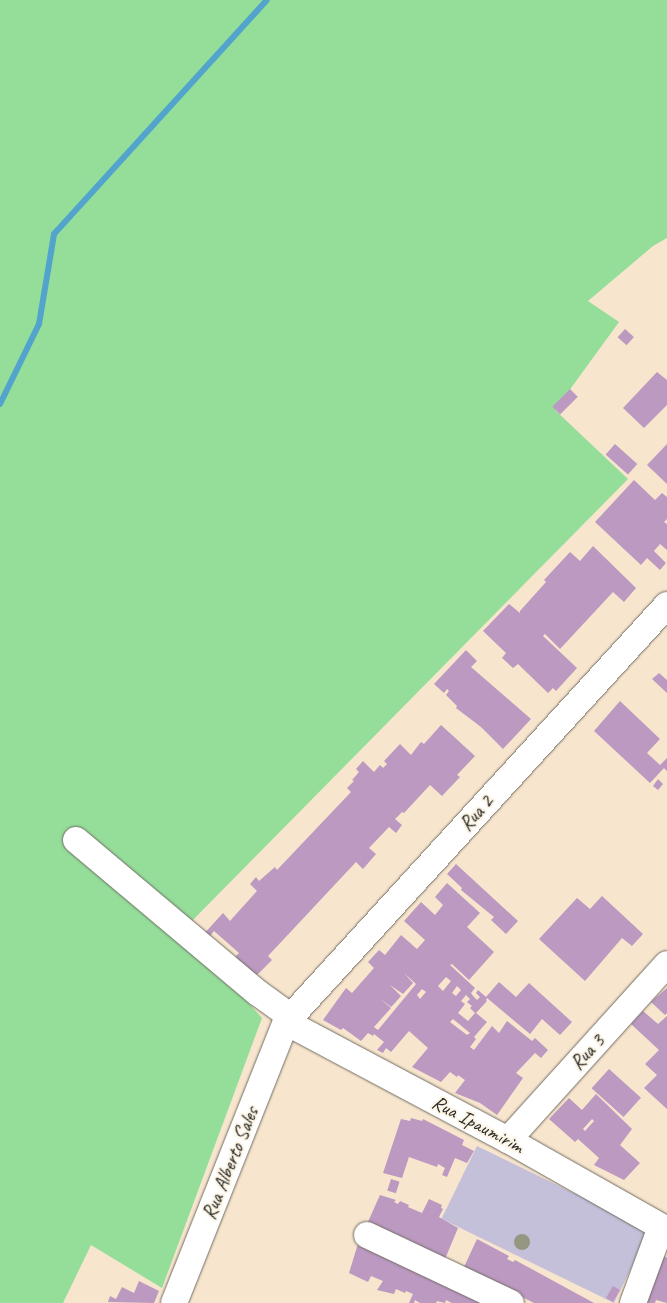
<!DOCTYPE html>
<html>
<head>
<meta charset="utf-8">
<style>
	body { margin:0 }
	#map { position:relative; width:667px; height:1303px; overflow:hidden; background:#f7e5cd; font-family:Caveat,sans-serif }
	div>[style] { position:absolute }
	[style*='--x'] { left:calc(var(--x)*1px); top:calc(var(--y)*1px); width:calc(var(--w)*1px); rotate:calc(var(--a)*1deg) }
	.industrial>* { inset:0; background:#c5c0da; transform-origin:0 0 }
	.green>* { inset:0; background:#94de9a }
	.stream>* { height:6px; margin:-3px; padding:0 3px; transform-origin:3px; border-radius:3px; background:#52a4cd }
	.building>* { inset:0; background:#bb99c1; transform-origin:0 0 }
	.roads { filter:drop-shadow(0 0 1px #726c64) drop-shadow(0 0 1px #726c64) }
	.minor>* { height:26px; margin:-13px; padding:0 13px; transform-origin:13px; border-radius:13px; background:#fff }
	.trees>* { width:16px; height:16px; margin:-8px; border-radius:50%; background:#959783 }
	span { translate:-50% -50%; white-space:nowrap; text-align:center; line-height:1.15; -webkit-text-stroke:4px #fcf5e5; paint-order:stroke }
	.street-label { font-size:20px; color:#2b2b2b }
</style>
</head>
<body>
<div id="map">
	<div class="industrial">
		<div style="left:477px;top:1146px;width:192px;height:81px;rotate:26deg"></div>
	</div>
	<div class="green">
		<div style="clip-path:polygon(0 0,667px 0,667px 238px,653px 246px,588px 301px,619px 322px,555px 410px,628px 479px,183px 930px,262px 1018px,162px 1288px,91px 1245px,63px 1303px,0 1303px)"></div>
	</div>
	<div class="stream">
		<div style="--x:0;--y:404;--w:89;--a:-64"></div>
		<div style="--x:39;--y:324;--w:91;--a:-80.5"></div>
		<div style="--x:54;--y:234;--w:316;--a:-47.7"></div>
	</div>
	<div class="building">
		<div style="left:625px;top:329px;width:12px;height:11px;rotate:42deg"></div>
		<div style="clip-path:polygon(657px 372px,667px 380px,667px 405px,644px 428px,623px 408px)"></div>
		<div style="left:570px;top:389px;width:11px;height:25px;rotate:45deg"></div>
		<div style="left:615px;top:444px;width:30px;height:14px;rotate:42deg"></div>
		<div style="clip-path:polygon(667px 444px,667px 484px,647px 465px)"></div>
		<div style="clip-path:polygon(634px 480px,655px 500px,662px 493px,667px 497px,667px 519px,664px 522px,667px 524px,667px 550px,660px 544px,654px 551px,666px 563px,660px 570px,647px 558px,641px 565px,595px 522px)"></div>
		<div style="clip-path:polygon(593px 546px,636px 588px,624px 602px,613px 592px,560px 649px,545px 634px,543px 636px,577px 668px,556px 691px,553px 688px,548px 693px,518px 664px,513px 668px,502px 658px,506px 653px,483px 631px,509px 604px,520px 613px,520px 611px,546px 582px,544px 580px,570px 552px,580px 561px)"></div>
		<div style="clip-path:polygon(466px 650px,477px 661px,471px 667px,531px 719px,503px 749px,481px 727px,456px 708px,457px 706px,446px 695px,449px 691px,447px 689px,444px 693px,434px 684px)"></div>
		<div style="clip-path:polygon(659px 673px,667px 680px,667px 693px,652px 679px)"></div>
		<div style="clip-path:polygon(620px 701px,660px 739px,647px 753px,660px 765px,667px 758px,667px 771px,664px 768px,650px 783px,594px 731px)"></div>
		<div style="clip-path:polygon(441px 725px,475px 756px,457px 775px,460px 777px,442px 796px,430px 785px,404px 813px,402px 812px,395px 819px,402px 825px,396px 833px,389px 827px,369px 848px,376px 854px,363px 869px,356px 862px,268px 956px,272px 960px,259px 973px,252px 979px,231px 961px,239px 953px,214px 931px,207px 940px,202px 936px,223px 913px,230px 921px,257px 891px,250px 884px,256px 877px,259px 881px,275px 867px,277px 870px,351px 792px,347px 788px,354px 781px,352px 780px,359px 772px,356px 769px,363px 761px,374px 772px,380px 765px,383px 768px,387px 764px,384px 761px,400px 744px,411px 755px,421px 742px,424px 744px)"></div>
		<div style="clip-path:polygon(658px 779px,663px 784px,658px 790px,653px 786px)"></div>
		<div style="clip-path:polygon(456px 864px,518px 921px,506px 934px,491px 920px,494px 917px,461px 890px,462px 888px,447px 874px)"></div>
		<div style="clip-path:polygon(evenodd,447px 883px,480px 913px,467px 927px,494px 952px,469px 980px,452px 964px,450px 965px,475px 988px,471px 993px,473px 996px,477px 1000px,480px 997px,476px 993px,478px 990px,486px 997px,499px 982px,516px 997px,529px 983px,572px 1022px,560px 1035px,542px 1019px,530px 1034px,487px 998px,486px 1000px,487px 1001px,476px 1013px,487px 1022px,474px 1037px,476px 1039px,470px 1047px,474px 1050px,492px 1026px,499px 1033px,507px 1021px,532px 1041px,535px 1038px,548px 1050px,541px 1058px,535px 1053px,516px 1073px,523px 1078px,497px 1115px,480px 1103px,455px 1093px,465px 1080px,458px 1075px,457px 1077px,450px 1072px,441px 1082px,412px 1067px,428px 1048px,409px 1031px,391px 1052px,386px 1048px,383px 1053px,377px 1050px,384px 1042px,374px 1034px,373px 1036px,368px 1033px,361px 1041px,343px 1028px,341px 1030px,323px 1020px,346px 988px,352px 993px,374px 968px,368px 962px,379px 950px,385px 955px,401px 935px,417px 949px,425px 940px,404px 921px,421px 902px,435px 915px,443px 905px,435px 897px,447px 883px,404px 973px,416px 984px,378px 1030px,374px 1027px,391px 1008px,379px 998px,391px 1007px,394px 1004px,401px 996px,390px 985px,403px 994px,413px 983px,404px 973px,447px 883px,446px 977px,451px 981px,443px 991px,438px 986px,446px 977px,447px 883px,457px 986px,461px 990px,456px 996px,452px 993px,457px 986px,447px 883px,422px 989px,426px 992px,420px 999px,417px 995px,422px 989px,447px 883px,466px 995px,470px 999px,467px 1002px,472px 1006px,470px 1008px,475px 1013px,468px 1021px,458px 1013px,465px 1004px,461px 1001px,466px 995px,447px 883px,453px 1019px,470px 1033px,467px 1035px,450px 1022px,453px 1019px)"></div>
		<div style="clip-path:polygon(602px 896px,643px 934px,632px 946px,622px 938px,585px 981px,539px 939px,577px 898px,590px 909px)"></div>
		<div style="clip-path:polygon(667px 988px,667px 1013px,665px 1015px,651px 1002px)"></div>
		<div style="clip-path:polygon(643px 1011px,658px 1024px,667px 1016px,667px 1109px,644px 1088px,657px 1075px,645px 1064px,659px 1050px,631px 1024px)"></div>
		<div style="left:609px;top:1069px;width:43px;height:26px;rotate:42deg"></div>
		<div style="clip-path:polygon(evenodd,596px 1094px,632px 1129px,620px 1145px,640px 1163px,624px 1180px,594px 1165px,599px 1158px,578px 1139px,575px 1142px,549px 1119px,569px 1098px,582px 1110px,596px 1094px,592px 1119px,594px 1121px,585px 1131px,583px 1129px,592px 1119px)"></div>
		<div style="clip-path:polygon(411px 1118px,422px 1121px,423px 1119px,464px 1140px,462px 1145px,474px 1151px,467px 1163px,455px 1158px,447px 1177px,442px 1175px,445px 1168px,438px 1164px,437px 1167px,409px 1157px,402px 1178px,383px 1173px,401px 1119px,410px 1121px)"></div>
		<div style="left:391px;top:1179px;width:9px;height:12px;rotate:18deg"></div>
		<div style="clip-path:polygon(380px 1195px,396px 1200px,394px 1202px,398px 1204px,400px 1201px,409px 1205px,408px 1207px,422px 1213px,429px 1199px,442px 1205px,441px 1208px,443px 1209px,439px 1217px,458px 1228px,445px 1259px,408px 1243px,409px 1240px,367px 1224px)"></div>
		<div style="clip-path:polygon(361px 1234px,486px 1303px,452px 1303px,446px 1300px,445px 1303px,437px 1301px,436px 1303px,420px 1303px,415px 1300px,414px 1303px,409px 1303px,413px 1294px,406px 1291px,405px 1293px,396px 1289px,394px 1294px,377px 1290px,383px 1281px,371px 1276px,368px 1282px,349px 1273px)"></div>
		<div style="clip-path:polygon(477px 1239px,509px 1256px,507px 1259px,513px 1262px,515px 1260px,594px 1303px,534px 1303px,464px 1267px)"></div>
		<div style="clip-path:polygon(664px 1256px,667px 1258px,667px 1303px,656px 1300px,655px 1303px,647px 1303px)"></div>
		<div style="clip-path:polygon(139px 1281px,159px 1291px,154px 1303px,108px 1302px,110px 1296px,116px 1299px,122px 1287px,134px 1293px)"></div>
		<div style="left:613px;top:1286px;width:8px;height:14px;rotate:30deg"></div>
	</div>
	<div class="roads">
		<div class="minor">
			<div style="--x:76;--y:840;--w:238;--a:40.1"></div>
			<div style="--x:258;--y:993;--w:41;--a:36"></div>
			<div style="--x:286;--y:1022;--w:251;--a:28"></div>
			<div style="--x:508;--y:1140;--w:183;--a:29.5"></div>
			<div style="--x:508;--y:1140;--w:237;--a:-47.9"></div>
			<div style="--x:367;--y:1235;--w:159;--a:25.3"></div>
			<div style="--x:174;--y:1303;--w:302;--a:-68.3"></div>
			<div style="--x:286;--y:1022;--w:565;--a:-47.58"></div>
			<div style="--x:633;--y:1303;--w:81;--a:-69.8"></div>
		</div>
	</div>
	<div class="trees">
		<div style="left:522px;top:1242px"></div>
	</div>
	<div class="street-label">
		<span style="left:476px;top:813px;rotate:-48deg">Rua 2</span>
		<span style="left:587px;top:1052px;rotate:-48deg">Rua 3</span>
		<span style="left:478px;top:1124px;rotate:28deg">Rua Ipaumirim</span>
		<span style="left:230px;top:1163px;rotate:-68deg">Rua Alberto Sales</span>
	</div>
</div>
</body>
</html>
